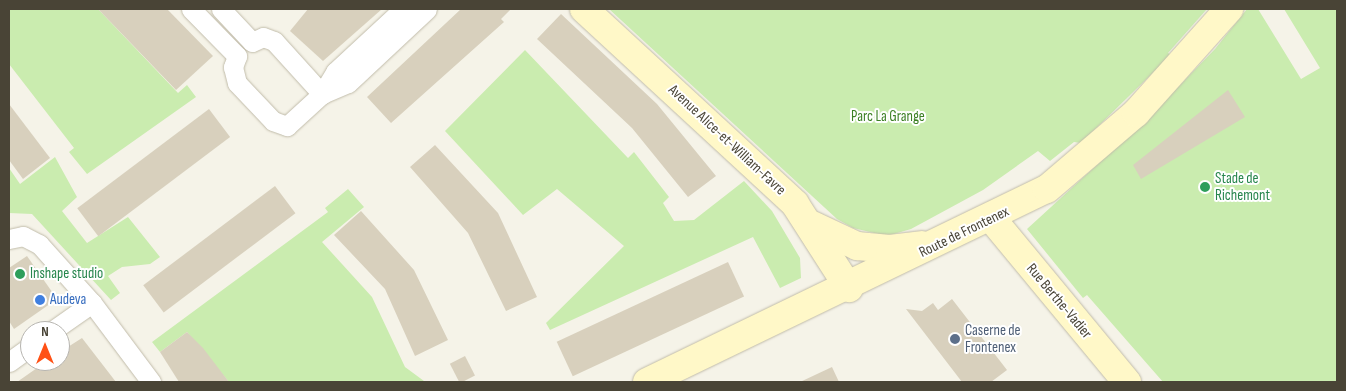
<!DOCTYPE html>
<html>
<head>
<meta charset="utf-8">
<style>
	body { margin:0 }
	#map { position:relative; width:1346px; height:391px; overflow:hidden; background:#f5f3e8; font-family:"Sofia Sans Condensed",sans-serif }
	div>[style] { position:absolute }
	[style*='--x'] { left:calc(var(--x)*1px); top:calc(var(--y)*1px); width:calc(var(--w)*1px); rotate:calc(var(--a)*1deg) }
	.green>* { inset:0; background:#caecaf }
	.building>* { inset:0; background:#d8d0bd; transform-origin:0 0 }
	.roads { filter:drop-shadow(0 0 1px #c1bcaa) drop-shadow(0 0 1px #c1bcaa) }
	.street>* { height:19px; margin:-9.5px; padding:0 9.5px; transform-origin:9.5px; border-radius:9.5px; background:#fff }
	.secondary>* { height:28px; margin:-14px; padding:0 14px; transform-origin:14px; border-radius:14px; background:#fff8c8 }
	.dots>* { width:14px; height:14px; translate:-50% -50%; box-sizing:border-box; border:2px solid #fff; border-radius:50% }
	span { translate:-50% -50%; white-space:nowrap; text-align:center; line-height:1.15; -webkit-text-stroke:4px #fff; paint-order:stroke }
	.park-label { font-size:15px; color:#3d8025 }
	.street-label { font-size:15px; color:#494436 }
	.leisure-label { font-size:15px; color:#27864d }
	.left { translate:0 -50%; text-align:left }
	.shop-label { font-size:15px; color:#366cbe }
	.service-label { font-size:15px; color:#4e5e75 }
	.frame { position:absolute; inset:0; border:10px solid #494436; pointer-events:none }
	.north { position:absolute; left:20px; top:321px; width:50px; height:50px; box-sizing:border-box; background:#fff; border:1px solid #b6b4af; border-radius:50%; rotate:0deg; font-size:14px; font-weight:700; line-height:20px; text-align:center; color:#494436 }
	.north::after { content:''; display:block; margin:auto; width:18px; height:22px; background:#ff5115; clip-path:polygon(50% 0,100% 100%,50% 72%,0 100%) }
</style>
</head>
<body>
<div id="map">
	<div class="green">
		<div style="clip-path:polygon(9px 9px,98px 9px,178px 93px,187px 85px,196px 97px,87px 174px,69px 152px,74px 148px,9px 64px)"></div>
		<div style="clip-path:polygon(609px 9px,1207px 9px,1168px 53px,1171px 55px,1081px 143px,1074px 142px,1050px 161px,1038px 151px,983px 190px,911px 229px,887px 236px,853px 228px,837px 219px)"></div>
		<div style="clip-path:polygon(1247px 9px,1258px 9px,1301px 79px,1320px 68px,1284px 9px,1337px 9px,1337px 382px,1163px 382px,1087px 295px,1083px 298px,1027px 229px,1146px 120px,1215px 49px)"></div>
		<div style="clip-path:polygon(525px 50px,628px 158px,634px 152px,669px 197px,663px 203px,674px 221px,694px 220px,744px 181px,772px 211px,800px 258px,801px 278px,780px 288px,753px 237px,550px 330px,546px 323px,624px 246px,557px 189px,523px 215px,445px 131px)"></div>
		<div style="clip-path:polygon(55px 157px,77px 197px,62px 211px,87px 243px,128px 217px,160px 257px,150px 264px,122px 267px,108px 276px,120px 293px,111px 300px,32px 214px,9px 213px,9px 168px,20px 184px)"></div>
		<div style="clip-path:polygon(348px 189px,364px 207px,322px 242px,372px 297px,405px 367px,424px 381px,229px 382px,187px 332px,160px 352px,152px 342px,328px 212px,325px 208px)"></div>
	</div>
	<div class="building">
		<div style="clip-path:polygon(98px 9px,167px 9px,213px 56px,176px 90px)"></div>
		<div style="clip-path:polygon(308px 9px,382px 9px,323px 61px,290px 31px)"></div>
		<div style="clip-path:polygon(461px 9px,511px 9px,501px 19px,504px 22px,391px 123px,367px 97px)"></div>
		<div style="clip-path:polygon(561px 14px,657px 104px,716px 176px,688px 197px,632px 128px,537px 39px)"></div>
		<div style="clip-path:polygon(1228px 90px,1245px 117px,1141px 179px,1133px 165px)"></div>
		<div style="clip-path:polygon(9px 104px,50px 158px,23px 179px,9px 160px)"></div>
		<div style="left:209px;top:109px;width:35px;height:165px;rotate:53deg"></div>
		<div style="clip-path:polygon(435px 145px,498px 213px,537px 297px,506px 311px,468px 233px,410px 167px)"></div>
		<div style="left:275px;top:186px;width:34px;height:165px;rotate:53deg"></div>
		<div style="clip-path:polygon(361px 211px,414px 270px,448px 340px,415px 356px,385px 289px,334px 235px)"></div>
		<div style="clip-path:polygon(27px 256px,57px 299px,14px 329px,9px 321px,9px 268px)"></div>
		<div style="left:728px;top:262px;width:38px;height:189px;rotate:65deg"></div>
		<div style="clip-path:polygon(952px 299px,1007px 370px,991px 382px,962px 382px,906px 309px,922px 311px,933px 303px,938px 310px)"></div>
		<div style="clip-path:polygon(187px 332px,203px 348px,229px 382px,179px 382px,160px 352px)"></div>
		<div style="clip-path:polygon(82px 338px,116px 382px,17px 382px,47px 361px,60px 361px,60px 352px)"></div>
		<div style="left:465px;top:356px;width:22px;height:17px;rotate:63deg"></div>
		<div style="clip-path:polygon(832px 367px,839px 382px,800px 382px)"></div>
	</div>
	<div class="roads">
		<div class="street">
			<div style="--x:191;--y:9;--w:66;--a:45.6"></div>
			<div style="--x:237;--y:56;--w:12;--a:110"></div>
			<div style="--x:233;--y:67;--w:16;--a:76"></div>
			<div style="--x:237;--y:83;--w:52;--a:46.5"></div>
			<div style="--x:273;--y:121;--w:15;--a:20"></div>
			<div style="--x:287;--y:126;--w:47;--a:-42.4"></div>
			<div style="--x:322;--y:94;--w:28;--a:-23"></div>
			<div style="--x:348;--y:83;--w:108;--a:-43.1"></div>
			<div style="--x:221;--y:9;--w:45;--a:46.8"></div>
			<div style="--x:252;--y:42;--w:12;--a:-24"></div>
			<div style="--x:263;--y:37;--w:12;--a:20"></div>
			<div style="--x:274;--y:41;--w:72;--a:47.8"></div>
			<div style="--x:322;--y:94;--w:26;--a:-59"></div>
			<div style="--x:335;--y:72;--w:93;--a:-42.8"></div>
			<div style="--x:9;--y:239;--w:14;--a:-12"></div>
			<div style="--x:23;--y:236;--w:18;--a:27"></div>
			<div style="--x:39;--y:244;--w:79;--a:48.1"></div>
			<div style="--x:92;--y:303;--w:99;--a:53.2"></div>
			<div style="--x:52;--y:331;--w:49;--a:-35"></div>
			<div style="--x:9;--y:362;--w:26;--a:-36"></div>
		</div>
		<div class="secondary">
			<div style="--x:584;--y:9;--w:287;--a:42.7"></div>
			<div style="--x:795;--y:204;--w:100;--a:57.3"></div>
			<div style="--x:992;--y:219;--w:212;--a:50.4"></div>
			<div style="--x:812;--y:225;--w:50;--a:25"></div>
			<div style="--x:857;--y:246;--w:33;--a:5"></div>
			<div style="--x:890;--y:249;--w:32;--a:-7"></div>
			<div style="--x:647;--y:382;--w:444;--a:-25.8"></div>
			<div style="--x:1047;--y:189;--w:117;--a:-40.5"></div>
			<div style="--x:1136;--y:113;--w:140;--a:-48.2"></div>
		</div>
	</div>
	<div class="dots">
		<div style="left:1205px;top:187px;background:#2e9e5b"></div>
		<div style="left:20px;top:274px;background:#2e9e5b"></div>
		<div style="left:40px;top:300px;background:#3f7fe0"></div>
		<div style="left:955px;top:339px;background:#5c6f8a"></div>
	</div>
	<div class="park-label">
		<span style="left:888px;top:117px">Parc La Grange</span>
	</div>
	<div class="street-label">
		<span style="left:727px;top:140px;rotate:43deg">Avenue Alice-et-William-Favre</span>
		<span style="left:964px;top:232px;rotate:-26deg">Route de Frontenex</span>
		<span style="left:1059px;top:301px;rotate:50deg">Rue Berthe-Vadier</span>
	</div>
	<div class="leisure-label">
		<span class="left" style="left:1215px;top:187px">Stade de<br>Richemont</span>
		<span class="left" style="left:30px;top:274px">Inshape studio</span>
	</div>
	<div class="shop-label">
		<span class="left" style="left:50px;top:300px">Audeva</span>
	</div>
	<div class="service-label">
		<span class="left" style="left:965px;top:339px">Caserne de<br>Frontenex</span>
	</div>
	<div class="frame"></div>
	<div class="north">N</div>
</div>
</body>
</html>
